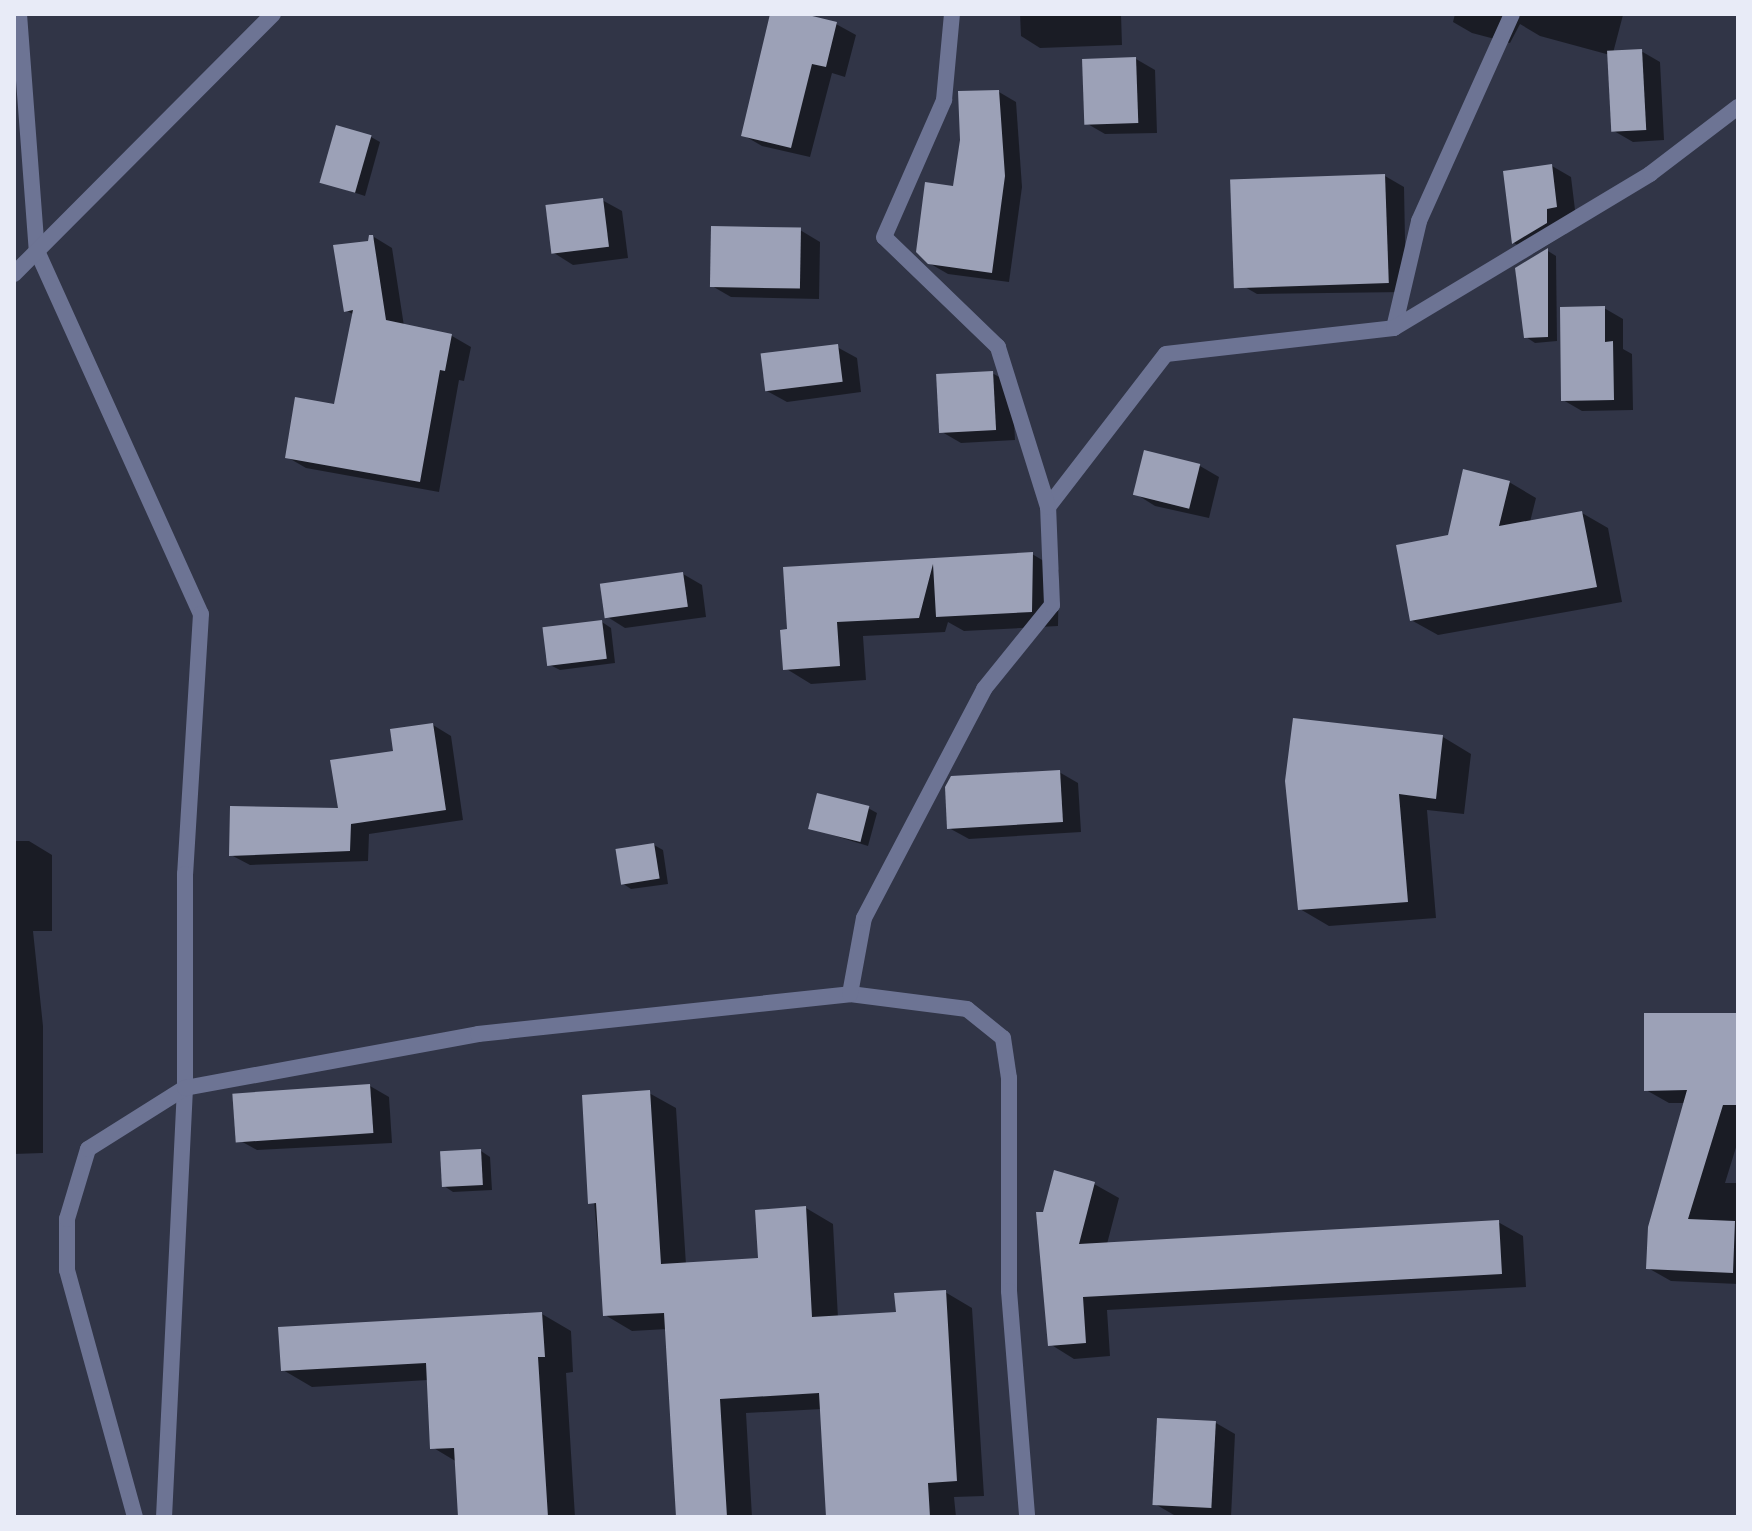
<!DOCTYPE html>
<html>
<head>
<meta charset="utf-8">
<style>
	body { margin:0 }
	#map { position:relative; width:1752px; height:1531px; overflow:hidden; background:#313547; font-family:"Source Sans 3",sans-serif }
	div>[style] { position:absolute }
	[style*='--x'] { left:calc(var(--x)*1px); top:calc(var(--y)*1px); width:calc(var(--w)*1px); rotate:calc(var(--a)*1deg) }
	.shadow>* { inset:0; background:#0007 }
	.building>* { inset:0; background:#9ca1b7; transform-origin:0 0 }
	.minor>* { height:16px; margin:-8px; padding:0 8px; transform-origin:8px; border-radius:8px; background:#6d7494 }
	span { translate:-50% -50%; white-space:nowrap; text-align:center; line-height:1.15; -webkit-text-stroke:8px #1b1d25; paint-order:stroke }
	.frame { position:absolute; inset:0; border:16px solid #e8ebf7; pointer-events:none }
</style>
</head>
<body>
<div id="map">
	<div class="shadow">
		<div style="clip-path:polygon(772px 14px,836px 24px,856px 35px,845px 77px,832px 73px,810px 157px,762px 146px,743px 135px)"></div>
		<div style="clip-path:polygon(1020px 14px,1121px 14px,1122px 45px,1040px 48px,1021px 36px)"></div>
		<div style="clip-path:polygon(1455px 14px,1623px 15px,1613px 53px,1641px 51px,1660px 62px,1664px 140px,1633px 142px,1614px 131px,1610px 55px,1540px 36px,1520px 24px,1510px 43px,1472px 33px,1453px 22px)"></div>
		<div style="clip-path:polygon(1136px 59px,1155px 70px,1157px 133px,1105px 134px,1086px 123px)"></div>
		<div style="clip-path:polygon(999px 92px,1016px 102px,1022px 187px,1009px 282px,948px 274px,929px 263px,954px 188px)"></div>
		<div style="clip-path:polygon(371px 137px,380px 142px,365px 196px,322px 182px)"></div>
		<div style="clip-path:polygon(1552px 166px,1571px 177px,1576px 218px,1566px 219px,1566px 234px,1533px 254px,1514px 243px,1505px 172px)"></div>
		<div style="clip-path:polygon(1385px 176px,1404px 187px,1406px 292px,1257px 294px,1238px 283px)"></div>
		<div style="clip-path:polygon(602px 200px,622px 211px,628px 258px,573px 265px,554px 253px)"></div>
		<div style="clip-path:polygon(800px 230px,820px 242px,819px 299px,731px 297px,712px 286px)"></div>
		<div style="clip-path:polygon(374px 237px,392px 248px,404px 326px,452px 336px,471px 347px,464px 381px,459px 380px,439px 492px,306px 468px,287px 457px,336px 406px,354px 315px,346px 310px)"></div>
		<div style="clip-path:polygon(1548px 251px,1556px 256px,1557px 341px,1535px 343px,1526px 337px)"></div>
		<div style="clip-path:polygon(1604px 308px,1623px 319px,1623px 349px,1632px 354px,1633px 410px,1582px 411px,1563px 400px)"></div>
		<div style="clip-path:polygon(837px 347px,857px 358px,861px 392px,787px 402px,767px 391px)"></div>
		<div style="clip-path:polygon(992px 373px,1012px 384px,1015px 440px,961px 443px,942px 432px)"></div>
		<div style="clip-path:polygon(1146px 453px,1200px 466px,1219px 477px,1209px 518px,1155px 506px,1136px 494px)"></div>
		<div style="clip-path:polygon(1509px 482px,1536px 498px,1530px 522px,1582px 513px,1608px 528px,1622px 602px,1438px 635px,1411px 620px,1450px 537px)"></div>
		<div style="clip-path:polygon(1032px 554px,1059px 570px,1058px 626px,964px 631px,948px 622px,945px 632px,863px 636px,866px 680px,811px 684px,785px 668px,789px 631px,786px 569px)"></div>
		<div style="clip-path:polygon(683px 574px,702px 585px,706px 617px,625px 628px,606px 616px)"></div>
		<div style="clip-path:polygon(602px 622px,611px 628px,615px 663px,560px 670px,550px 665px)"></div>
		<div style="clip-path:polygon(433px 725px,451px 736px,463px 820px,369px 834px,368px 861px,250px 865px,231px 855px,340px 810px,395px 753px)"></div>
		<div style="clip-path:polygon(1443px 737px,1471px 754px,1464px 814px,1427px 810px,1436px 918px,1329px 926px,1300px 909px)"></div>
		<div style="clip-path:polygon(1059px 772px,1078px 783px,1081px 832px,969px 839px,949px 828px)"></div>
		<div style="clip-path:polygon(868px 808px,877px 813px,868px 846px,810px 828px)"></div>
		<div style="clip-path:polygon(14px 841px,29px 841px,52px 855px,52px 931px,33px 931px,43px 1026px,43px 1153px,14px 1154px)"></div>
		<div style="clip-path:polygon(654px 845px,663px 850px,668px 884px,631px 889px,622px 883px)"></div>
		<div style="clip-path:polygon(1738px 1015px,1738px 1141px,1725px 1183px,1738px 1183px,1738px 1284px,1671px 1281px,1648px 1268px,1685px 1103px,1669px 1103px,1646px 1090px)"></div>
		<div style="clip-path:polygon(370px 1086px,389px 1097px,392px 1143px,257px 1150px,237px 1139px)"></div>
		<div style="clip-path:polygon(649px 1093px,676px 1108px,686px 1265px,760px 1260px,806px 1208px,833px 1224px,838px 1318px,898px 1314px,945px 1292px,972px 1308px,984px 1496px,954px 1497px,956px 1517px,828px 1517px,822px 1409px,746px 1413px,752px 1517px,678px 1517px,667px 1329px,632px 1331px,605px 1315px,584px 1097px)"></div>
		<div style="clip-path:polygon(481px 1151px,490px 1157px,492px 1190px,453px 1192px,444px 1186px)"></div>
		<div style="clip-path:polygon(1094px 1184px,1119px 1198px,1107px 1244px,1498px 1222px,1523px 1236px,1526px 1287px,1107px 1310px,1110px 1356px,1074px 1359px,1050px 1344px)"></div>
		<div style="clip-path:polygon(542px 1314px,571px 1331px,573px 1372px,566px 1373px,575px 1517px,460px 1517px,457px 1462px,432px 1447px,428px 1380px,312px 1387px,283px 1370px)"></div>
		<div style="clip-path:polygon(1216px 1423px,1235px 1434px,1231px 1517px,1174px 1515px,1155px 1504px)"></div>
	</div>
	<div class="building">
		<div style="clip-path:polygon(770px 14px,804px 14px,837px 22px,826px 67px,812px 64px,791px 148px,741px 136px)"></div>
		<div style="left:1642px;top:49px;width:81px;height:35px;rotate:87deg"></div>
		<div style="left:1136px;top:57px;width:66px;height:54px;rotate:88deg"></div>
		<div style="clip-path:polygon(999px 90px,1005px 176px,992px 273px,928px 264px,916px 252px,925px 182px,953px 186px,960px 140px,958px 91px)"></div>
		<div style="left:336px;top:125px;width:37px;height:60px;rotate:16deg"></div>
		<div style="clip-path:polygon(1552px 164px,1557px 207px,1547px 209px,1547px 223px,1512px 244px,1503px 171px)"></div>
		<div style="left:1385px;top:174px;width:109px;height:155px;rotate:88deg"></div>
		<div style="left:603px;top:198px;width:49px;height:58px;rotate:83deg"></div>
		<div style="left:711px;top:226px;width:90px;height:61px;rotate:1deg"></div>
		<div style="clip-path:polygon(369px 235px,373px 235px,386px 320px,452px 334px,445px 371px,440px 370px,420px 482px,285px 458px,295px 397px,334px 404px,353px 310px,344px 312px,333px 245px,368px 241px)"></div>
		<div style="clip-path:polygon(1548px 248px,1548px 337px,1524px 338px,1515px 268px)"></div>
		<div style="clip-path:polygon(1605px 306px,1605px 342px,1613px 341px,1614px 400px,1561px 401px,1560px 307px)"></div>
		<div style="left:838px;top:344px;width:38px;height:78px;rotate:83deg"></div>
		<div style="left:993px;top:371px;width:59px;height:57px;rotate:87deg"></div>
		<div style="left:1144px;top:450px;width:58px;height:46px;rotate:14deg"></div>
		<div style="clip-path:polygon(1463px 469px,1510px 481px,1499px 526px,1582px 511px,1597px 587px,1410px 621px,1396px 545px,1448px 535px)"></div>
		<div style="clip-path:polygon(1033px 552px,1032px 612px,936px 617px,933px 564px,919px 618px,837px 622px,840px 666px,783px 670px,780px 630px,787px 629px,783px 567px)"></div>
		<div style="left:683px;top:572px;width:35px;height:84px;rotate:82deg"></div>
		<div style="left:602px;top:620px;width:39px;height:60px;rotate:83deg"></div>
		<div style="clip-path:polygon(1293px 718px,1443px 735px,1436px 799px,1399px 794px,1408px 902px,1298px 910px,1285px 781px)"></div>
		<div style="clip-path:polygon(433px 723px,446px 810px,351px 824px,350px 851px,229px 856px,230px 806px,338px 808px,330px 760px,393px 751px,390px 729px)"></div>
		<div style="clip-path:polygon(1060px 770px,1063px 822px,947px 829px,945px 787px,951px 776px)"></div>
		<div style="left:817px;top:793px;width:54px;height:37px;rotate:14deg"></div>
		<div style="left:654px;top:843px;width:36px;height:39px;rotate:81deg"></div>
		<div style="clip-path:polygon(1644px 1013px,1738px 1013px,1738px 1105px,1723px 1105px,1688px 1219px,1735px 1221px,1733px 1273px,1646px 1269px,1648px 1227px,1687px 1090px,1644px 1091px)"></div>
		<div style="left:370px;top:1084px;width:49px;height:138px;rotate:86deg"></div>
		<div style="clip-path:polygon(650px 1090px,661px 1264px,758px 1258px,755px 1210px,806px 1206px,812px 1317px,896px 1312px,894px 1293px,946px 1290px,957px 1481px,928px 1483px,930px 1517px,826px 1517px,819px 1393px,720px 1399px,727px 1517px,676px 1517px,664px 1313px,603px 1316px,596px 1203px,588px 1204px,582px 1095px)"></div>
		<div style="left:481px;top:1149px;width:36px;height:41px;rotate:87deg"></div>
		<div style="clip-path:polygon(1054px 1170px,1095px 1182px,1079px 1244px,1499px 1220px,1502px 1274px,1083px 1297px,1086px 1343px,1048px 1346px,1036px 1212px,1043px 1212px)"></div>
		<div style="clip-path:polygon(542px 1312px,545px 1357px,538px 1357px,548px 1517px,458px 1517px,454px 1448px,430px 1449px,426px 1363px,281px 1371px,278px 1327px)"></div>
		<div style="left:1157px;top:1418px;width:59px;height:87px;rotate:3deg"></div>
	</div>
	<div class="minor">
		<div style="--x:19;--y:14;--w:238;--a:85.7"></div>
		<div style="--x:37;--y:251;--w:398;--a:65.7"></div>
		<div style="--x:201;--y:614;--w:260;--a:93.5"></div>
		<div style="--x:185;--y:874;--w:214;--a:90"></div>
		<div style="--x:185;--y:1088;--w:430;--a:92.8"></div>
		<div style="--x:14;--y:274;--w:367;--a:-45.1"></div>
		<div style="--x:1394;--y:328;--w:110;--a:-76.8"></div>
		<div style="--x:1419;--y:221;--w:227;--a:-65.8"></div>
		<div style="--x:1048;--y:507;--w:193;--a:-52.4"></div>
		<div style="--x:1166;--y:354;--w:229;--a:-6.5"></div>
		<div style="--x:1394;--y:328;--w:299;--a:-31"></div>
		<div style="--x:1650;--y:174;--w:111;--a:-37.3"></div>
		<div style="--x:850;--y:994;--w:118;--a:7.3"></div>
		<div style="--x:967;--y:1009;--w:46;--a:38.9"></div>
		<div style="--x:1003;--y:1038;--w:40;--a:81.5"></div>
		<div style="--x:1009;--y:1078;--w:213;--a:90"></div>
		<div style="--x:1009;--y:1291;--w:227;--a:85.4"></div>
		<div style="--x:135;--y:1517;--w:256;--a:-105.4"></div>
		<div style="--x:67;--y:1270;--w:51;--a:-90"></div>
		<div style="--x:67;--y:1219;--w:73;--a:-73.3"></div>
		<div style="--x:88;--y:1149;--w:115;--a:-32.2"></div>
		<div style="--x:185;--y:1088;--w:298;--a:-10.4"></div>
		<div style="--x:478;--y:1034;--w:374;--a:-6.1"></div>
		<div style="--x:850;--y:994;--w:77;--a:-79.6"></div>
		<div style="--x:864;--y:918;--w:259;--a:-62.3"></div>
		<div style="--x:984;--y:689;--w:108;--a:-51"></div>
		<div style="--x:1052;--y:605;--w:98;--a:-92.3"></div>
		<div style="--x:1048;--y:507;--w:168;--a:-107.4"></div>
		<div style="--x:998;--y:347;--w:158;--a:-136"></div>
		<div style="--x:884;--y:237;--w:150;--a:-66.3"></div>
		<div style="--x:944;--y:100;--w:86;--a:-84.7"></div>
	</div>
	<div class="frame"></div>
</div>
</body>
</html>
